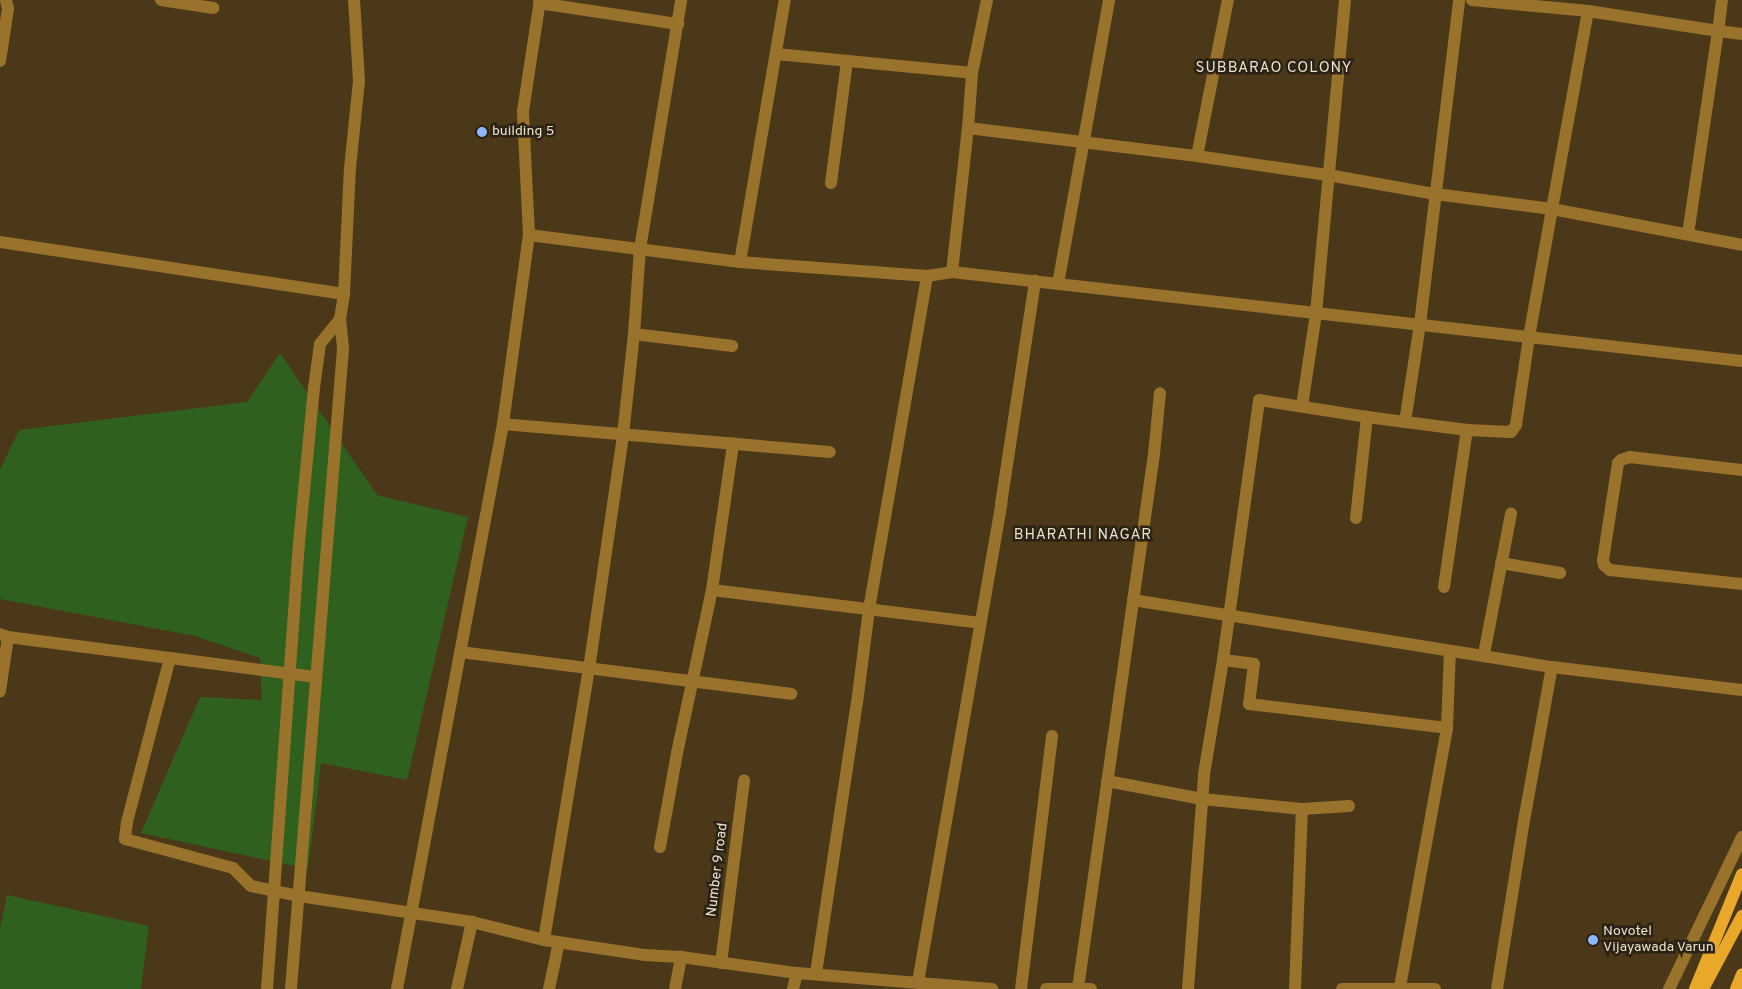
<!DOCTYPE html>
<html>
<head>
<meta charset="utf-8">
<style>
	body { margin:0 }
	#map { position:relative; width:1742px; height:989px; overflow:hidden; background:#4b3818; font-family:Overpass,sans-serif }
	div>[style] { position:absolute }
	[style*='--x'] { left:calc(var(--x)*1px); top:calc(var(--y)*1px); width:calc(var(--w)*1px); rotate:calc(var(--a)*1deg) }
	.green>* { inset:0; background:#2f601d }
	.minor>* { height:12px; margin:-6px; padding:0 6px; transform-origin:6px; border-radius:6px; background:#99722c }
	.major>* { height:12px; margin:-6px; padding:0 6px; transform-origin:6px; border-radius:6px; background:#e9a829 }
	.dots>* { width:14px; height:14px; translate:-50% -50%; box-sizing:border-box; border:2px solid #2a2214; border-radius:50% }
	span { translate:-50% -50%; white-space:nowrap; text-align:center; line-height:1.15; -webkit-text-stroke:5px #2a2214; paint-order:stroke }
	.poi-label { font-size:14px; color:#ece0ce }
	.left { translate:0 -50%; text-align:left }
	.street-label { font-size:14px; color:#ece0ce }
	.neighbourhood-label { font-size:15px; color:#ece0ce; letter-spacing:1px }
</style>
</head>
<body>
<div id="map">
	<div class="green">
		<div style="clip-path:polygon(280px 353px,377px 495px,468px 517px,407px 780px,321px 763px,308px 869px,141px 833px,200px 697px,262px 700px,260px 658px,195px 636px,0 599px,0 470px,19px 430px,247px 402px)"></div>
		<div style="clip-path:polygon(7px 895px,149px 926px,141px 989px,0 989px,0 930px)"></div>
	</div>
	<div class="minor">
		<div style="--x:161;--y:0;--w:53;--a:8.7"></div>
		<div style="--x:1472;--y:0;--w:117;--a:5.4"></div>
		<div style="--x:1588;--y:11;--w:132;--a:8.7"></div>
		<div style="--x:1718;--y:31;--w:205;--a:98.4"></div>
		<div style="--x:1722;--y:0;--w:31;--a:97"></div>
		<div style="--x:1718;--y:31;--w:24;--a:7"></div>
		<div style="--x:539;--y:3;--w:141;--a:8.6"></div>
		<div style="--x:776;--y:54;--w:197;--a:5.5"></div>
		<div style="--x:0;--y:61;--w:53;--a:-81.3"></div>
		<div style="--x:8;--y:9;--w:9;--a:-103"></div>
		<div style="--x:968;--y:128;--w:231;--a:7"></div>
		<div style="--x:1197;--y:156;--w:132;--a:8.3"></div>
		<div style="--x:1328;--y:175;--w:109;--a:10.1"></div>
		<div style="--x:1435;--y:194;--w:118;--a:7.3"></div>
		<div style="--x:1552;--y:209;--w:201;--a:-79.7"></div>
		<div style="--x:1197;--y:156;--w:159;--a:-78.8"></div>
		<div style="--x:831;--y:183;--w:123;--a:-82.5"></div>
		<div style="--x:529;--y:235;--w:213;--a:7.3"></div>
		<div style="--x:740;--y:262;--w:188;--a:4.3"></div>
		<div style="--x:927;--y:276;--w:25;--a:-9"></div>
		<div style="--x:952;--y:272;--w:795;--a:6.43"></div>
		<div style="--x:0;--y:242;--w:348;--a:8.6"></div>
		<div style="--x:344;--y:294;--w:25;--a:99"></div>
		<div style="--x:340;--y:319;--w:30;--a:84"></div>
		<div style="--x:343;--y:349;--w:642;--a:94.65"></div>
		<div style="--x:740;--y:262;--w:266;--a:-80.3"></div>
		<div style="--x:952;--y:272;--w:145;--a:-83.7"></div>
		<div style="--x:968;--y:128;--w:55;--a:-85.8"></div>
		<div style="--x:972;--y:73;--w:75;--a:-78.4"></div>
		<div style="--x:1058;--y:284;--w:289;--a:-79.8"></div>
		<div style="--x:344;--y:294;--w:126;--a:-87.3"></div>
		<div style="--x:350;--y:168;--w:87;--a:-84.1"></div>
		<div style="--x:359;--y:81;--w:81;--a:-93.5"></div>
		<div style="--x:634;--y:334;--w:99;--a:7"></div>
		<div style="--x:1302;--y:406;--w:94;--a:-81.4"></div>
		<div style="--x:1316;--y:313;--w:314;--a:-84.7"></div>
		<div style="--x:1405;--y:422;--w:99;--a:-81.3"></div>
		<div style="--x:1420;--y:324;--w:326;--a:-83.1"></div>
		<div style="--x:503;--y:424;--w:328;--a:4.9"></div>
		<div style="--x:1742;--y:470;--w:113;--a:-173.4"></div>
		<div style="--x:1630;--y:457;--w:9;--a:162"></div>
		<div style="--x:1621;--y:460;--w:4;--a:135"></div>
		<div style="--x:1618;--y:463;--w:98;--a:98.8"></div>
		<div style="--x:1603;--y:560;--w:5;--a:79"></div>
		<div style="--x:1604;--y:565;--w:8;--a:40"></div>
		<div style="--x:1610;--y:570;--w:133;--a:6.1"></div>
		<div style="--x:1356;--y:518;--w:102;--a:-83.8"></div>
		<div style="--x:1501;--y:563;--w:60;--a:9.6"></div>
		<div style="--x:1444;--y:587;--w:159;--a:-81.7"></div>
		<div style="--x:712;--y:590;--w:270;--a:7"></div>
		<div style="--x:1133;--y:600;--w:424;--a:9.1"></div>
		<div style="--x:1552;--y:667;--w:191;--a:6.9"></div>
		<div style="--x:0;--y:634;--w:9;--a:21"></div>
		<div style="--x:8;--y:637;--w:55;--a:98.4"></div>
		<div style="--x:8;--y:637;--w:163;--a:7.4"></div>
		<div style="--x:170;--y:658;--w:170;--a:104.7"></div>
		<div style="--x:127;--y:822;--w:17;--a:97"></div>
		<div style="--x:125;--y:839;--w:112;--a:15"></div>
		<div style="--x:233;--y:868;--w:25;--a:45"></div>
		<div style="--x:251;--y:886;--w:49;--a:11.8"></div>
		<div style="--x:299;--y:896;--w:175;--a:8.5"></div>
		<div style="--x:472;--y:922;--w:74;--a:14"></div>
		<div style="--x:544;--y:940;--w:101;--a:8.5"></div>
		<div style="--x:644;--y:955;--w:37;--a:3"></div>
		<div style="--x:681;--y:957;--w:117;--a:7.9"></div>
		<div style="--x:797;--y:973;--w:196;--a:4.7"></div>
		<div style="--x:460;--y:652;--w:334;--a:7.2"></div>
		<div style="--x:1484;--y:654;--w:143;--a:-79.1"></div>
		<div style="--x:170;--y:658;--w:146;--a:7.5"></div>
		<div style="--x:1223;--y:660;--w:31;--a:7"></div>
		<div style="--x:1254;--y:664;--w:40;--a:97.1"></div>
		<div style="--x:1249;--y:704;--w:199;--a:6.9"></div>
		<div style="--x:1107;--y:781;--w:97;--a:10.7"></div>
		<div style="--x:1202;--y:799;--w:100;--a:5.7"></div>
		<div style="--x:1302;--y:809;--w:47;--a:-3.7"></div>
		<div style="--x:660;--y:847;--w:96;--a:-79.7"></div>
		<div style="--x:677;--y:753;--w:167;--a:-77.9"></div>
		<div style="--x:712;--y:590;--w:148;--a:-81.8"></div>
		<div style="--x:544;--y:940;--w:275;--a:-80.6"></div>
		<div style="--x:589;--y:669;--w:236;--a:-81.7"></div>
		<div style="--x:623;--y:435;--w:102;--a:-83.8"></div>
		<div style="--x:634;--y:334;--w:85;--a:-86"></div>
		<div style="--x:640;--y:249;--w:252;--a:-80.6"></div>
		<div style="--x:721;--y:963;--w:184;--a:-82.8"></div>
		<div style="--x:816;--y:973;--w:273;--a:-81.4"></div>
		<div style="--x:857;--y:703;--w:95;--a:-82.7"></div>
		<div style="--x:869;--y:609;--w:338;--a:-80.1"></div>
		<div style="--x:918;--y:982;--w:485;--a:-80.1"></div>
		<div style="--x:1001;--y:504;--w:226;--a:-81.3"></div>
		<div style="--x:1400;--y:987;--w:263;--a:-79.7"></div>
		<div style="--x:1447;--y:728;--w:77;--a:-87.8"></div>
		<div style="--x:1078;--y:988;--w:539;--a:-81.9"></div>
		<div style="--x:1154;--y:454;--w:61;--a:-84.4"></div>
		<div style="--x:267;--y:989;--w:447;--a:-85.9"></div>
		<div style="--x:299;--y:543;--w:156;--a:-84.5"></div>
		<div style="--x:314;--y:388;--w:44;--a:-82.2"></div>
		<div style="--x:320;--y:344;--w:32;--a:-51"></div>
		<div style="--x:397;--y:989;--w:575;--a:-79.37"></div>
		<div style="--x:503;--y:424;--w:191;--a:-82.2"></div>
		<div style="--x:529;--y:235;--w:124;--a:-92.8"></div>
		<div style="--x:523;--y:111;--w:112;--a:-81.3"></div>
		<div style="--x:457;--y:989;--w:69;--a:-77.4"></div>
		<div style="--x:549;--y:989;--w:48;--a:-78"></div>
		<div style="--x:675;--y:989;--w:33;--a:-79"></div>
		<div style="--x:793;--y:989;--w:16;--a:-76"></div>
		<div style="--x:1021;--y:989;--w:255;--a:-83"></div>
		<div style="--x:1046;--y:989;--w:45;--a:0"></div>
		<div style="--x:1188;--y:989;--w:216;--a:-85.7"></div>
		<div style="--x:1204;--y:774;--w:116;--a:-80.5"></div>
		<div style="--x:1223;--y:660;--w:262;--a:-82.1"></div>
		<div style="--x:1259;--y:400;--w:109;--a:8.9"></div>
		<div style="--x:1367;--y:417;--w:101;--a:7.4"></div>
		<div style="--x:1467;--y:430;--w:44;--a:2.6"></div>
		<div style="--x:1511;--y:432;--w:9;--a:-54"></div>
		<div style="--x:1516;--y:425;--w:89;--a:-81.6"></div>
		<div style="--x:1529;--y:337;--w:130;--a:-79.8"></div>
		<div style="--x:1552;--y:209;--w:193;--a:10.7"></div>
		<div style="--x:1295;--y:989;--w:180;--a:-87.8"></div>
		<div style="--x:1342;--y:989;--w:93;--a:0"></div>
		<div style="--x:1497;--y:989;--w:176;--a:-80.9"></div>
		<div style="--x:1525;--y:815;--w:150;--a:-79.7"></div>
		<div style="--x:1669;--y:989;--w:169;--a:-64.3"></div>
	</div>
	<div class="major">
		<div style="--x:1695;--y:989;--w:124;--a:-67.8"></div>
		<div style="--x:1703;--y:989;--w:83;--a:-61.9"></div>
		<div style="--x:1736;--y:989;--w:16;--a:-68"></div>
	</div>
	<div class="dots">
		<div style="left:482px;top:132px;background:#8db9fc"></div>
		<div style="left:1593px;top:940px;background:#8db9fc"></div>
	</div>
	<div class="poi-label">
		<span class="left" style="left:492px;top:132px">building 5</span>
		<span class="left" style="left:1603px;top:940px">Novotel<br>Vijayawada Varun</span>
	</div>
	<div class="street-label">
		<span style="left:718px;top:870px;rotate:-83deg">Number 9 road</span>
	</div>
	<div class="neighbourhood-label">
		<span style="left:1274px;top:69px">SUBBARAO COLONY</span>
		<span style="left:1083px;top:536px">BHARATHI NAGAR</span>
	</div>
</div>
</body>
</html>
